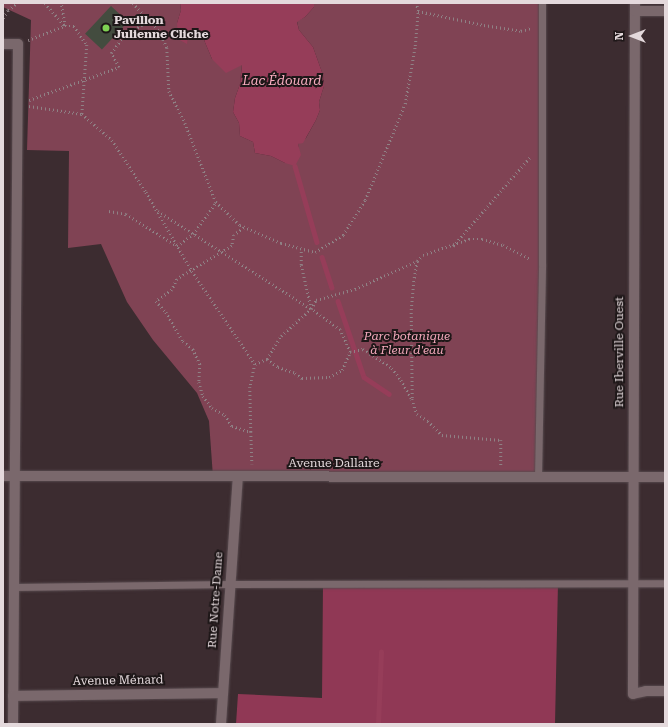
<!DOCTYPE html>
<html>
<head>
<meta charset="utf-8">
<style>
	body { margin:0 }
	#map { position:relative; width:668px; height:727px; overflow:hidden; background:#3c2c30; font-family:"Roboto Serif",serif }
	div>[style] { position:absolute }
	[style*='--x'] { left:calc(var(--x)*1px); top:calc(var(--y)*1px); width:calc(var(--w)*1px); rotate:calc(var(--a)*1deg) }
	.green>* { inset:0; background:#804354 }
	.forest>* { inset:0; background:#903855 }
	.water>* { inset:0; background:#963d59 }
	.stream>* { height:4.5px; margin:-2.25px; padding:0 2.25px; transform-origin:2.25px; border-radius:2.25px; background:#963d59 }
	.building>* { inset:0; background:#434c3f; transform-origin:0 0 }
	.path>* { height:2.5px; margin-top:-1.25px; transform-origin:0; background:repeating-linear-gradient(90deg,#8f8185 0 1px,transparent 0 4px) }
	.roads { filter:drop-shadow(0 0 1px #584b4f) drop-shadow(0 0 1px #584b4f) }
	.service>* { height:7px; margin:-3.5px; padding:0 3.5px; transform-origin:3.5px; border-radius:3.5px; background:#7a686c }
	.minor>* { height:10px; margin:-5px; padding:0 5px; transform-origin:5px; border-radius:5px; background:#7a686c }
	.tertiary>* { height:10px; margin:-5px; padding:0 5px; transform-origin:5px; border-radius:5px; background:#7a686c }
	.dots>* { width:11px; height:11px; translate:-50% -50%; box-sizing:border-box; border:2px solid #1e1718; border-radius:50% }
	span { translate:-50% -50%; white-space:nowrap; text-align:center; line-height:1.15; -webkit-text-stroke:4px #1e1718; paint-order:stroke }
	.poi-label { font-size:12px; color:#e4d9dc; font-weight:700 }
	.left { translate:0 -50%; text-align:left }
	.park-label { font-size:12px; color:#f4a9bc; font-style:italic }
	.street-label { font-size:12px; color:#e4d9dc }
	.water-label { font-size:13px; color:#f8acbf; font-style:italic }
	.frame { position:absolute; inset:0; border:4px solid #e4d9dc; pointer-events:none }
	.north { position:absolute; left:612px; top:16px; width:40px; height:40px; -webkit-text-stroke:3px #1e1718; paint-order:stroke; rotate:270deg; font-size:11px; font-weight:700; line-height:16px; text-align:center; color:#e4d9dc }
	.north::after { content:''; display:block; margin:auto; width:14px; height:18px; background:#e4d9dc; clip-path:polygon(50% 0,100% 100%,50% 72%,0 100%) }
</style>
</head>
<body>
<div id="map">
	<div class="green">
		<div style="clip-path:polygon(3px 3px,180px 3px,181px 10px,177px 23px,188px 36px,194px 30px,204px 40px,212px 59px,242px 64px,240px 84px,235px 98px,233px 112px,239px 123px,240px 136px,253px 142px,255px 153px,271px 156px,285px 163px,299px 150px,298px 144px,306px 138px,316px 120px,320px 110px,319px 102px,324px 86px,323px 75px,313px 47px,299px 30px,297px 21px,305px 17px,314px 7px,314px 3px,542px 3px,538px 477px,213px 477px,209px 421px,197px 393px,153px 340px,127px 302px,101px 244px,68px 248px,69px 151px,27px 150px,31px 20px,3px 7px)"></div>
	</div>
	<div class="forest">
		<div style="clip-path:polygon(323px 583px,558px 583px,555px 724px,236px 724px,238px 694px,322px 698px)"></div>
	</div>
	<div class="water">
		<div style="clip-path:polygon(180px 3px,314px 3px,314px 7px,305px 17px,297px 22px,299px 30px,313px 47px,323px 75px,324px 86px,319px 102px,320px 110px,316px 120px,303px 143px,298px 144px,301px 155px,295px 166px,285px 163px,271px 156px,255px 153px,253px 142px,240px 136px,239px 123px,233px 112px,235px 98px,240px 84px,242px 65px,226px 73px,212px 59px,204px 40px,194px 30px,188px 36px,187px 44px,178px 39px,177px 23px,181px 10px)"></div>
	</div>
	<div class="stream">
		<div style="--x:295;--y:166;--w:79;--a:73.9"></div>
		<div style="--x:322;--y:257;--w:32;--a:72"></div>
		<div style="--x:338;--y:301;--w:80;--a:71.1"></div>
		<div style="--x:364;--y:377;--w:30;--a:34"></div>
		<div style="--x:378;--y:724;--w:72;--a:-87.6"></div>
	</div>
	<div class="building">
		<div style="left:111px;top:6px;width:23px;height:38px;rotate:43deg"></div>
	</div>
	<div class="path">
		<div style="--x:45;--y:3;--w:30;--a:49"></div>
		<div style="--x:65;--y:26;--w:9;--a:0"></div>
		<div style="--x:74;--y:26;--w:23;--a:56"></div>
		<div style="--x:87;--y:45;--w:69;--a:94.1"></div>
		<div style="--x:133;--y:3;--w:40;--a:47"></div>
		<div style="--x:160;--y:32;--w:17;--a:66"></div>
		<div style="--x:167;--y:48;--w:43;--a:87.3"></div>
		<div style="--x:169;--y:91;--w:36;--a:63"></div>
		<div style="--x:185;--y:123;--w:85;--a:68.6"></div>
		<div style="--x:216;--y:202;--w:33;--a:44"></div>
		<div style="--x:240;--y:225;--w:45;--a:23.7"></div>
		<div style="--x:281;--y:243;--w:35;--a:15"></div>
		<div style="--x:315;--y:252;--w:33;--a:-31"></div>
		<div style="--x:343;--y:235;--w:41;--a:-57.8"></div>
		<div style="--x:365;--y:200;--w:104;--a:-67.4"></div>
		<div style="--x:405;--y:104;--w:59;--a:-80.2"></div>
		<div style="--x:415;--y:46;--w:35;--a:-85"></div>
		<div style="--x:418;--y:11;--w:8;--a:-104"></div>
		<div style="--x:418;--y:11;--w:67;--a:12"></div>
		<div style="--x:484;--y:25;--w:37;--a:9"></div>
		<div style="--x:521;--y:31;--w:10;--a:-17"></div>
		<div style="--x:3;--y:18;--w:9;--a:-58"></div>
		<div style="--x:8;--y:10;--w:11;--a:-38"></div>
		<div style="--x:28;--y:40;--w:40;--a:-21"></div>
		<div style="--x:65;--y:26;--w:23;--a:-100"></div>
		<div style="--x:29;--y:100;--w:96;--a:-20.1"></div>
		<div style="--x:119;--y:67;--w:16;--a:-120"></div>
		<div style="--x:111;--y:53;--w:21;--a:-53"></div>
		<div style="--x:124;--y:36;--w:31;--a:-32"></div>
		<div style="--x:29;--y:106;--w:54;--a:8.6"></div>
		<div style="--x:82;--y:114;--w:40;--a:41"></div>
		<div style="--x:112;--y:140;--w:62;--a:56.8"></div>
		<div style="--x:146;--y:192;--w:91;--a:59.8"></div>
		<div style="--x:192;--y:271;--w:112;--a:55.9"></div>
		<div style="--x:255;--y:364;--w:24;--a:102"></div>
		<div style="--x:250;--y:387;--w:45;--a:88.7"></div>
		<div style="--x:109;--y:211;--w:17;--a:10"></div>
		<div style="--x:126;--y:214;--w:60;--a:32.1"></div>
		<div style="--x:177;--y:246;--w:20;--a:-37"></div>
		<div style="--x:193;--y:234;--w:39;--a:-54"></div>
		<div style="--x:158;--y:211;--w:182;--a:32.6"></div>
		<div style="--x:311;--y:309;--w:45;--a:-102.8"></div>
		<div style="--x:301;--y:265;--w:16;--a:-90"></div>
		<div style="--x:244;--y:228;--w:12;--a:145"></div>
		<div style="--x:234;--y:235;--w:11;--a:100"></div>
		<div style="--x:232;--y:246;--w:64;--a:149"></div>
		<div style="--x:177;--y:279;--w:12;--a:114"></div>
		<div style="--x:172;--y:290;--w:19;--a:145"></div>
		<div style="--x:156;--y:301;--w:15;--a:48"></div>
		<div style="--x:166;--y:312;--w:34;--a:60"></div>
		<div style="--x:183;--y:341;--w:13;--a:39"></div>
		<div style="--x:193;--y:349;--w:17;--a:65"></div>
		<div style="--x:200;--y:364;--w:18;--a:93"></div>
		<div style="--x:199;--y:382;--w:15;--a:74"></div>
		<div style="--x:203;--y:396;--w:15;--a:53"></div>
		<div style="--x:212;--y:408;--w:15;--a:28"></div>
		<div style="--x:225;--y:415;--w:13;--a:58"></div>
		<div style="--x:232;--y:426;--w:20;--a:18"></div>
		<div style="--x:251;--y:432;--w:32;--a:88"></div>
		<div style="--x:453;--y:246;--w:119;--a:-49.1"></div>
		<div style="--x:350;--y:352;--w:13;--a:-13"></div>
		<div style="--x:363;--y:349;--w:35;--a:33"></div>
		<div style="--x:392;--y:368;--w:15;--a:53"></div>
		<div style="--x:401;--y:380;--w:22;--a:60"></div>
		<div style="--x:412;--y:399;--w:16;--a:72"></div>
		<div style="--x:417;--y:414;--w:13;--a:32"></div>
		<div style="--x:428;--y:421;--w:20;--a:45"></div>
		<div style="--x:442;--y:435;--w:59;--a:4.8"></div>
		<div style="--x:501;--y:440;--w:26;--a:90"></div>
		<div style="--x:267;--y:359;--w:14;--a:36"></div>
		<div style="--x:278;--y:367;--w:18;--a:19"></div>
		<div style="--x:295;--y:373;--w:9;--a:36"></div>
		<div style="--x:302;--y:378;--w:27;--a:-2"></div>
		<div style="--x:329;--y:377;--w:15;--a:-28"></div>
		<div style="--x:342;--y:370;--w:20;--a:-66"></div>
		<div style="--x:350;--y:352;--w:24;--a:-114"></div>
		<div style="--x:340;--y:330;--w:36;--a:-144"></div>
		<div style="--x:255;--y:364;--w:13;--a:-23"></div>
		<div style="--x:267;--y:359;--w:27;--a:-59"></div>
		<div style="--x:281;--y:336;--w:40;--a:-42"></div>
		<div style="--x:311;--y:309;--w:10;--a:-61"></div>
		<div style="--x:316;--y:300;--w:41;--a:-15.8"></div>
		<div style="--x:355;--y:289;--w:68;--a:-24.3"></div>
		<div style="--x:417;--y:261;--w:8;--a:-45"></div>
		<div style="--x:423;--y:255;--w:49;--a:-19.2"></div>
		<div style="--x:469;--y:239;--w:13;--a:0"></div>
		<div style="--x:482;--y:239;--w:22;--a:16"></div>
		<div style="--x:503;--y:245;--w:31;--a:27"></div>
		<div style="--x:412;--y:398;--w:88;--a:-90.7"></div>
		<div style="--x:411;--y:310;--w:32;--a:-85"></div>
		<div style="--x:414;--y:278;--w:17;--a:-80"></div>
	</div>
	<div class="roads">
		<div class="service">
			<div style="--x:538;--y:477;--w:213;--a:-88.9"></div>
			<div style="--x:542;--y:264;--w:261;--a:-90"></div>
			<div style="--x:14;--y:587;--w:216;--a:-0.8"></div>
			<div style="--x:230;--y:584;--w:435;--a:-0.1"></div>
		</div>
		<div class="minor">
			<div style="--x:635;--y:3;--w:691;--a:90.17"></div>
			<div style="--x:633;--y:694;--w:13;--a:-13"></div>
			<div style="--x:646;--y:691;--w:19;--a:0"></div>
			<div style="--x:635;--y:11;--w:30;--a:0"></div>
			<div style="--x:3;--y:44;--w:15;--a:0"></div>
			<div style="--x:18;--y:44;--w:680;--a:90.42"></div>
			<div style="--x:13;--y:696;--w:210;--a:-0.8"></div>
			<div style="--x:221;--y:724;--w:248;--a:-86.1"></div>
		</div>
		<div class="tertiary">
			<div style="--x:3;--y:476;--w:662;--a:0.09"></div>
		</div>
	</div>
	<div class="dots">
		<div style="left:106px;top:28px;background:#7ed153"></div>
	</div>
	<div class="poi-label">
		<span class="left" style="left:114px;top:28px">Pavillon<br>Julienne Cliche</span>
	</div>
	<div class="park-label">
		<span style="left:407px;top:344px">Parc botanique<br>à Fleur d'eau</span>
	</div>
	<div class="street-label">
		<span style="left:620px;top:352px;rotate:-90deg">Rue Iberville Ouest</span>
		<span style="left:334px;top:464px">Avenue Dallaire</span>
		<span style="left:216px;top:600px;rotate:-86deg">Rue Notre-Dame</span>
		<span style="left:118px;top:681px;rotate:-1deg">Avenue Ménard</span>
	</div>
	<div class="water-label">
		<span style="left:282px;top:81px">Lac Édouard</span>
	</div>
	<div class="frame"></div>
	<div class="north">N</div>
</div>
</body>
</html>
